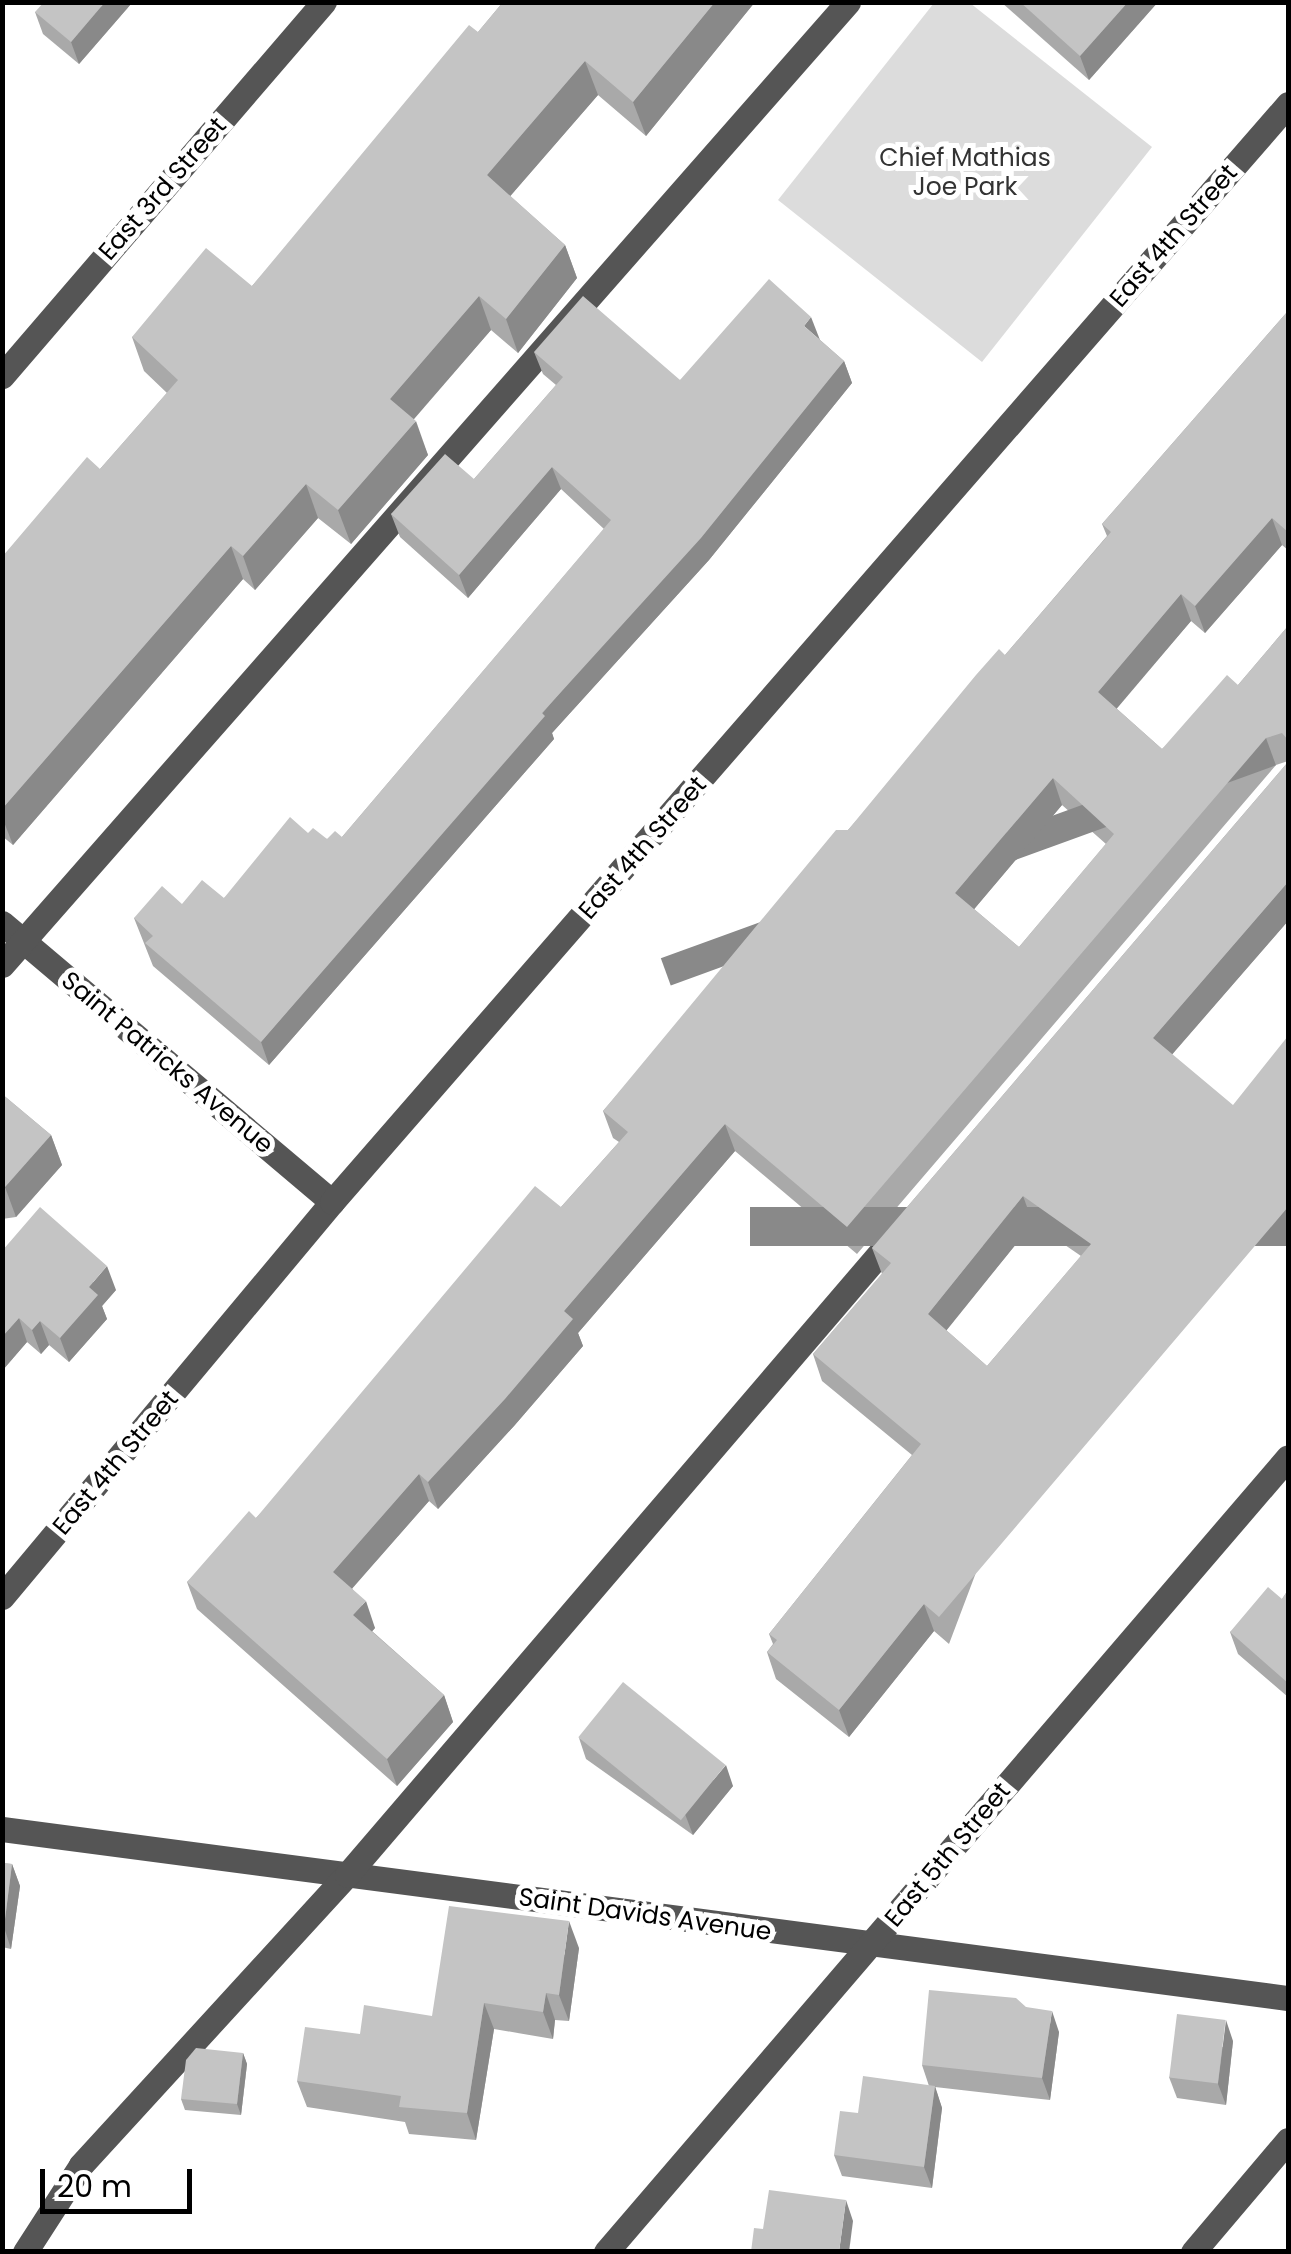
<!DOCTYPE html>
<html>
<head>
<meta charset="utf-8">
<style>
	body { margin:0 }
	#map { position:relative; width:1291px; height:2254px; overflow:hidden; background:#fff; font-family:Poppins,sans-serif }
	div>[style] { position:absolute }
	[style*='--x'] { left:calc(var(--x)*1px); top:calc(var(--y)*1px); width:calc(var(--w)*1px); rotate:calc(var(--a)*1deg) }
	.green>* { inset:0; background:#dcdcdc }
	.minor>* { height:25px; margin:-12.5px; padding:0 12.5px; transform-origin:12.5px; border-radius:12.5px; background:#555 }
	.wall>* { inset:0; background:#a9a9a9 }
	.shaded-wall>* { inset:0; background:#898989; transform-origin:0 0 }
	.building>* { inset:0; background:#c4c4c4; transform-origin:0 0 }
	span { translate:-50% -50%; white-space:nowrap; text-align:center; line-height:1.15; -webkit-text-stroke:10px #fff; paint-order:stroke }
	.park-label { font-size:25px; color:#333 }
	.street-label { font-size:25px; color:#000 }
	.frame { position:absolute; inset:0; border:5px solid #000; pointer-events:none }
	.scale { position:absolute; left:40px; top:2169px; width:152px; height:45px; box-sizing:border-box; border:5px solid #000; border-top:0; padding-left:12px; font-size:30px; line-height:35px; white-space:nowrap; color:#000; -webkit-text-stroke:8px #fff; paint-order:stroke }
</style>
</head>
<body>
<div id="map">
	<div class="green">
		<div style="clip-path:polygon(934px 3px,970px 3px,1152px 147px,982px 362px,778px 200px)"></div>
	</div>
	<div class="minor">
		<div style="--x:2;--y:376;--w:494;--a:-49.3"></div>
		<div style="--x:2;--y:923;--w:432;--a:40.2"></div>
		<div style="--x:2;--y:965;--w:1282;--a:-48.7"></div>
		<div style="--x:2;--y:1597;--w:515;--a:-50.12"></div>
		<div style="--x:332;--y:1202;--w:1456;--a:-48.95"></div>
		<div style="--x:2;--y:1829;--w:1297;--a:7.49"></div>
		<div style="--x:25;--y:2252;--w:103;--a:-57.2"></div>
		<div style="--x:81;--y:2165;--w:394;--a:-47.5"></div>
		<div style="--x:347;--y:1875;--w:847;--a:-49.41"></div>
		<div style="--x:606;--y:2252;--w:1047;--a:-49.37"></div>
		<div style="--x:1193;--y:2252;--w:147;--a:-49.7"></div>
	</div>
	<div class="wall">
		<div style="clip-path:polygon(503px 2px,755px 2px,646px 136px,598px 95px,510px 196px,565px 245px,577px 278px,518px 353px,491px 330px,413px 419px,428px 455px,351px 544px,318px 518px,255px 590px,243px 579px,13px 845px,2px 836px,2px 557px,100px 469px,167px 393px,144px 371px,132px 337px,252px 286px,478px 32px)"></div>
		<div style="clip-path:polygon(1001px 2px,1158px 2px,1089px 80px)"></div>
		<div style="clip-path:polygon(131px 4px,79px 64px,43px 34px,35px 12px)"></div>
		<div style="clip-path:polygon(evenodd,1288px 311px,1288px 550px,1282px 545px,1205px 633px,1191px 621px,1116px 708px,1162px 749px,1238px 685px,1288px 626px,1288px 761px,1276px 765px,857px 1254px,735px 1151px,578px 1333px,583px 1346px,514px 1426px,438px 1509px,429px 1501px,352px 1588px,375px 1628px,372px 1631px,444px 1695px,453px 1722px,397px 1786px,197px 1609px,187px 1582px,256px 1518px,561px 1207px,619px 1142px,613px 1138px,603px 1111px,848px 830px,1005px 655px,1107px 536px,1102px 524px,1288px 311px,1062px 805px,1106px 844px,1019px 947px,974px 909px,1062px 805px)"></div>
		<div style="clip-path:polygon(819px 339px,844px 361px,852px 383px,709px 560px,552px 733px,554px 739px,269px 1065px,153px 966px,134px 918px,182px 904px,224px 898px,308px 833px,327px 839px,342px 837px,604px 529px,561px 489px,468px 598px,400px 537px,391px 514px,474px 479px,556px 385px,543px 374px,534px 352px,680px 380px)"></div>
		<div style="clip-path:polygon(evenodd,1288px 762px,1288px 921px,1172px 1054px,949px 1644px,934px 1631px,849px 1737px,776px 1679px,767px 1652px,773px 1644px,769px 1634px,912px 1455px,822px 1381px,813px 1354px,882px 1274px,872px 1248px,1288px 762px,1033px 1223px,1081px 1256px,987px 1366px,946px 1330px,1033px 1223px)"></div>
		<div style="clip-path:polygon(2px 1094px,51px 1135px,62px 1165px,16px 1217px,2px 1219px)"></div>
		<div style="clip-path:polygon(2px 1251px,116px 1290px,102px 1306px,107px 1319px,69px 1362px,49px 1345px,41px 1354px,27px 1342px,2px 1371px)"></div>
		<div style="clip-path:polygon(1288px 1590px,1288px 1697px,1238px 1654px,1230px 1632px,1282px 1599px)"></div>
		<div style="clip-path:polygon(579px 1738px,733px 1786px,693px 1835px,586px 1759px)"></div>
		<div style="clip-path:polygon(2px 1863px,12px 1864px,20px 1886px,11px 1949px,2px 1947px)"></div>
		<div style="clip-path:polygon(579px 1948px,569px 2021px,555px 2020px,553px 2039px,494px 2029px,476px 2140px,409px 2134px,405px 2122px,307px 2107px,297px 2081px,360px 2034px,432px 2016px)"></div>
		<div style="clip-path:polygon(1026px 2007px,1059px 2032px,1050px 2100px,935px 2087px,942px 2108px,932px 2188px,842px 2176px,834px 2155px,858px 2113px,929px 2086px,922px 2065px)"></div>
		<div style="clip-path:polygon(1233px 2041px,1226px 2105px,1177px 2098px,1169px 2077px)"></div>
		<div style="clip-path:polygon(243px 2053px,247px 2064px,241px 2115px,185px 2110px,181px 2099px)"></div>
	</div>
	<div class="shaded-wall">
		<div style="clip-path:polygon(105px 2px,131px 4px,79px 64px,71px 42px)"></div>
		<div style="clip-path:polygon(715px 2px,755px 2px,646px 136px,633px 102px)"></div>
		<div style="clip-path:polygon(1128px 2px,1158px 2px,1089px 80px,1080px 56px)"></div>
		<div style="clip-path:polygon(585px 61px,598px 95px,499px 209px,487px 175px)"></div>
		<div style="clip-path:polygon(565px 245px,577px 278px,518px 353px,506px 319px)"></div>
		<div style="clip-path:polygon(479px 296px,491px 330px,402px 433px,390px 399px)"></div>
		<div style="clip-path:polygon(811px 317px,820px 340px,804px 326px)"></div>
		<div style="clip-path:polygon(844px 361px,852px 383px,709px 560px,552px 733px,554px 739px,269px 1065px,261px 1042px)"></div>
		<div style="clip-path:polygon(416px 421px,428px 455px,351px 544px,338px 510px)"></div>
		<div style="clip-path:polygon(552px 467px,561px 489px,468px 598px,459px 575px)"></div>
		<div style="clip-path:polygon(306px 484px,318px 518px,255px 590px,243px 556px)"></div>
		<div style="clip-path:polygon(1272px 518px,1282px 545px,1205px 633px,1195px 606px)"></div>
		<div style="clip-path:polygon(231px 546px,243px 579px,13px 845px,2px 817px,2px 809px)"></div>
		<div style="clip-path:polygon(1181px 594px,1191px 621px,1108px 719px,1098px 692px)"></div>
		<div style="left:1266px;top:738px;width:29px;height:644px;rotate:70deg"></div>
		<div style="clip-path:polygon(1053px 778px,1062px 805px,965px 920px,955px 893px)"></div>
		<div style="clip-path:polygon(1288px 882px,1288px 921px,1163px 1065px,1153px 1038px)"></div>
		<div style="clip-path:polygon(725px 1124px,735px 1151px,578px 1333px,583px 1346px,514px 1426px,438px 1509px,428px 1482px,564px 1311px)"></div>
		<div style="clip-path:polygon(51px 1135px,62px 1165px,16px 1217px,5px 1187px)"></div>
		<div style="clip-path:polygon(1023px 1196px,1033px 1223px,938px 1341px,928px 1314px)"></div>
		<div style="left:1288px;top:1207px;width:39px;height:538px;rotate:90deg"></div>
		<div style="clip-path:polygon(107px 1266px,116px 1290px,102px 1306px,107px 1319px,69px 1362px,60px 1338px,89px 1287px)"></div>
		<div style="clip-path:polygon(19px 1318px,27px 1342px,2px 1371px,2px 1337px)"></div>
		<div style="clip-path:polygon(40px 1321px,49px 1345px,41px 1354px,32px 1330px)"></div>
		<div style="clip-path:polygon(419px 1474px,429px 1501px,343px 1599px,333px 1572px)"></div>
		<div style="clip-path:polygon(366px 1601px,375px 1628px,363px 1642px,353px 1615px)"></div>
		<div style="clip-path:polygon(924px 1604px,934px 1631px,849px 1737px,839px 1710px)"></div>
		<div style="clip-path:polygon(444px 1695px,453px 1722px,397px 1786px,387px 1759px)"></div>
		<div style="clip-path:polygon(726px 1765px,733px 1786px,693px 1835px,685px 1814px)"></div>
		<div style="clip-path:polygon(12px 1864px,20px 1886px,11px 1949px,4px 1927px)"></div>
		<div style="clip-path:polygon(569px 1921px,579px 1948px,569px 2021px,559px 1995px)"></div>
		<div style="clip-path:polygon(546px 1993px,555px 2020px,553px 2039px,543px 2012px)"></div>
		<div style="clip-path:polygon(484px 2003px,494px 2029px,476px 2140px,467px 2113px)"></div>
		<div style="clip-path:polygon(1052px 2011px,1059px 2032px,1050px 2100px,1042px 2078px)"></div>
		<div style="clip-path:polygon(1226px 2020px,1233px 2041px,1226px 2105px,1218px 2084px)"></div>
		<div style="clip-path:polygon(243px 2053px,247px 2064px,241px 2115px,237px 2104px)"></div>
		<div style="clip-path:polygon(935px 2086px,942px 2108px,932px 2188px,924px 2167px)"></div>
		<div style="clip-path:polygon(846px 2200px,853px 2221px,849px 2252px,839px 2252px)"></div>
	</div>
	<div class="building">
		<div style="clip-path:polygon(44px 2px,105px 2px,71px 42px,35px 12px)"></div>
		<div style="clip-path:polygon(503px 2px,715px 2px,633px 102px,585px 61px,487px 175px,565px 245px,506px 319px,479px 296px,390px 399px,416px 421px,338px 510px,306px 484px,243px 556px,231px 546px,2px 809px,2px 557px,87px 457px,100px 469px,178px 380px,132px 337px,206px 248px,252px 286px,469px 25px,478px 32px)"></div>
		<div style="clip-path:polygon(1020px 2px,1128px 2px,1080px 56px)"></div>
		<div style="clip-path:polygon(769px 279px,811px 317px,804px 326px,844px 361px,701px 538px,542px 713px,545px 716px,261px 1042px,145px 943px,153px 936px,134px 918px,162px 886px,182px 904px,202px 880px,224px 898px,290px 817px,308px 833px,313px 828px,327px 839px,335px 831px,342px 837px,611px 520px,552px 467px,459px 575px,391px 514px,445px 454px,474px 479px,563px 377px,534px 352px,583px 296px,680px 380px)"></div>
		<div style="clip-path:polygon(evenodd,1288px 311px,1288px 532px,1272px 518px,1195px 606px,1181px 594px,1098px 692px,1162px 749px,1227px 675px,1238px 685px,1288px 626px,1288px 740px,1282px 733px,1266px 738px,847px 1227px,725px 1124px,564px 1311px,573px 1319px,505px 1399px,428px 1482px,419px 1474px,333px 1572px,366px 1601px,353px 1615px,444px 1695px,387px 1759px,187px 1582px,249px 1511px,256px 1518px,535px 1186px,561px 1207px,628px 1132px,603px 1111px,836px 830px,848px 830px,976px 675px,999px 649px,1005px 655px,1111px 532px,1102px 524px,1288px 311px,1053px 778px,1114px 834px,1019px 947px,955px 893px,1053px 778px)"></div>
		<div style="clip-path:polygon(evenodd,1288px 762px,1288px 882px,1153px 1038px,1233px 1105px,1288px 1036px,1288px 1207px,939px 1617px,924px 1604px,839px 1710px,767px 1652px,777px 1640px,769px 1634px,921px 1444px,813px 1354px,891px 1263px,872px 1248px,1288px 762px,1023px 1196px,1091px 1244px,987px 1366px,928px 1314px,1023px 1196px)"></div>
		<div style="clip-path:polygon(2px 1094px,51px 1135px,5px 1187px,2px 1187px)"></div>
		<div style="clip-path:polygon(40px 1207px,107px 1266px,89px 1287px,98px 1295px,60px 1338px,40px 1321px,32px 1330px,19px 1318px,2px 1337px,2px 1251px)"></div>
		<div style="clip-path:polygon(1268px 1587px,1282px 1599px,1288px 1590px,1288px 1683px,1230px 1632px)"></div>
		<div style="left:623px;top:1682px;width:132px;height:71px;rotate:39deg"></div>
		<div style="clip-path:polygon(2px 1863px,12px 1864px,4px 1927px,2px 1927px)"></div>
		<div style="clip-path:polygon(449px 1906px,569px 1921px,559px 1995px,546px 1993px,543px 2012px,484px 2003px,467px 2113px,399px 2107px,401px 2096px,297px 2081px,305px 2027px,360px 2034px,364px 2005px,432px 2016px)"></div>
		<div style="clip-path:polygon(929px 1990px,1016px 1998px,1026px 2007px,1052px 2011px,1042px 2078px,922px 2065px)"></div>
		<div style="left:1177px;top:2014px;width:49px;height:64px;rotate:7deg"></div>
		<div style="clip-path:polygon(196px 2048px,243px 2053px,237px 2104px,181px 2099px,186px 2060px)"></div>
		<div style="clip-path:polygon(863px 2076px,935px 2086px,924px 2167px,834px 2155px,840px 2111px,858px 2113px)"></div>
		<div style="clip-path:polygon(769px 2190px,846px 2200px,839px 2252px,751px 2252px,754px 2228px,763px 2229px)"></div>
	</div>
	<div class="park-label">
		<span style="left:965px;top:173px">Chief Mathias<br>Joe Park</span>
	</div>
	<div class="street-label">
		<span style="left:163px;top:189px;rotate:-49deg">East 3rd Street</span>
		<span style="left:1174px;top:236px;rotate:-49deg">East 4th Street</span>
		<span style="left:643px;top:848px;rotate:-49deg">East 4th Street</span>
		<span style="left:167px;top:1063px;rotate:40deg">Saint Patricks Avenue</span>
		<span style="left:116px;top:1463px;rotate:-50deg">East 4th Street</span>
		<span style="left:948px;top:1855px;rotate:-50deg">East 5th Street</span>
		<span style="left:645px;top:1915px;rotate:8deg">Saint Davids Avenue</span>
	</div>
	<div class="frame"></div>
	<div class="scale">20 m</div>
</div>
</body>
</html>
